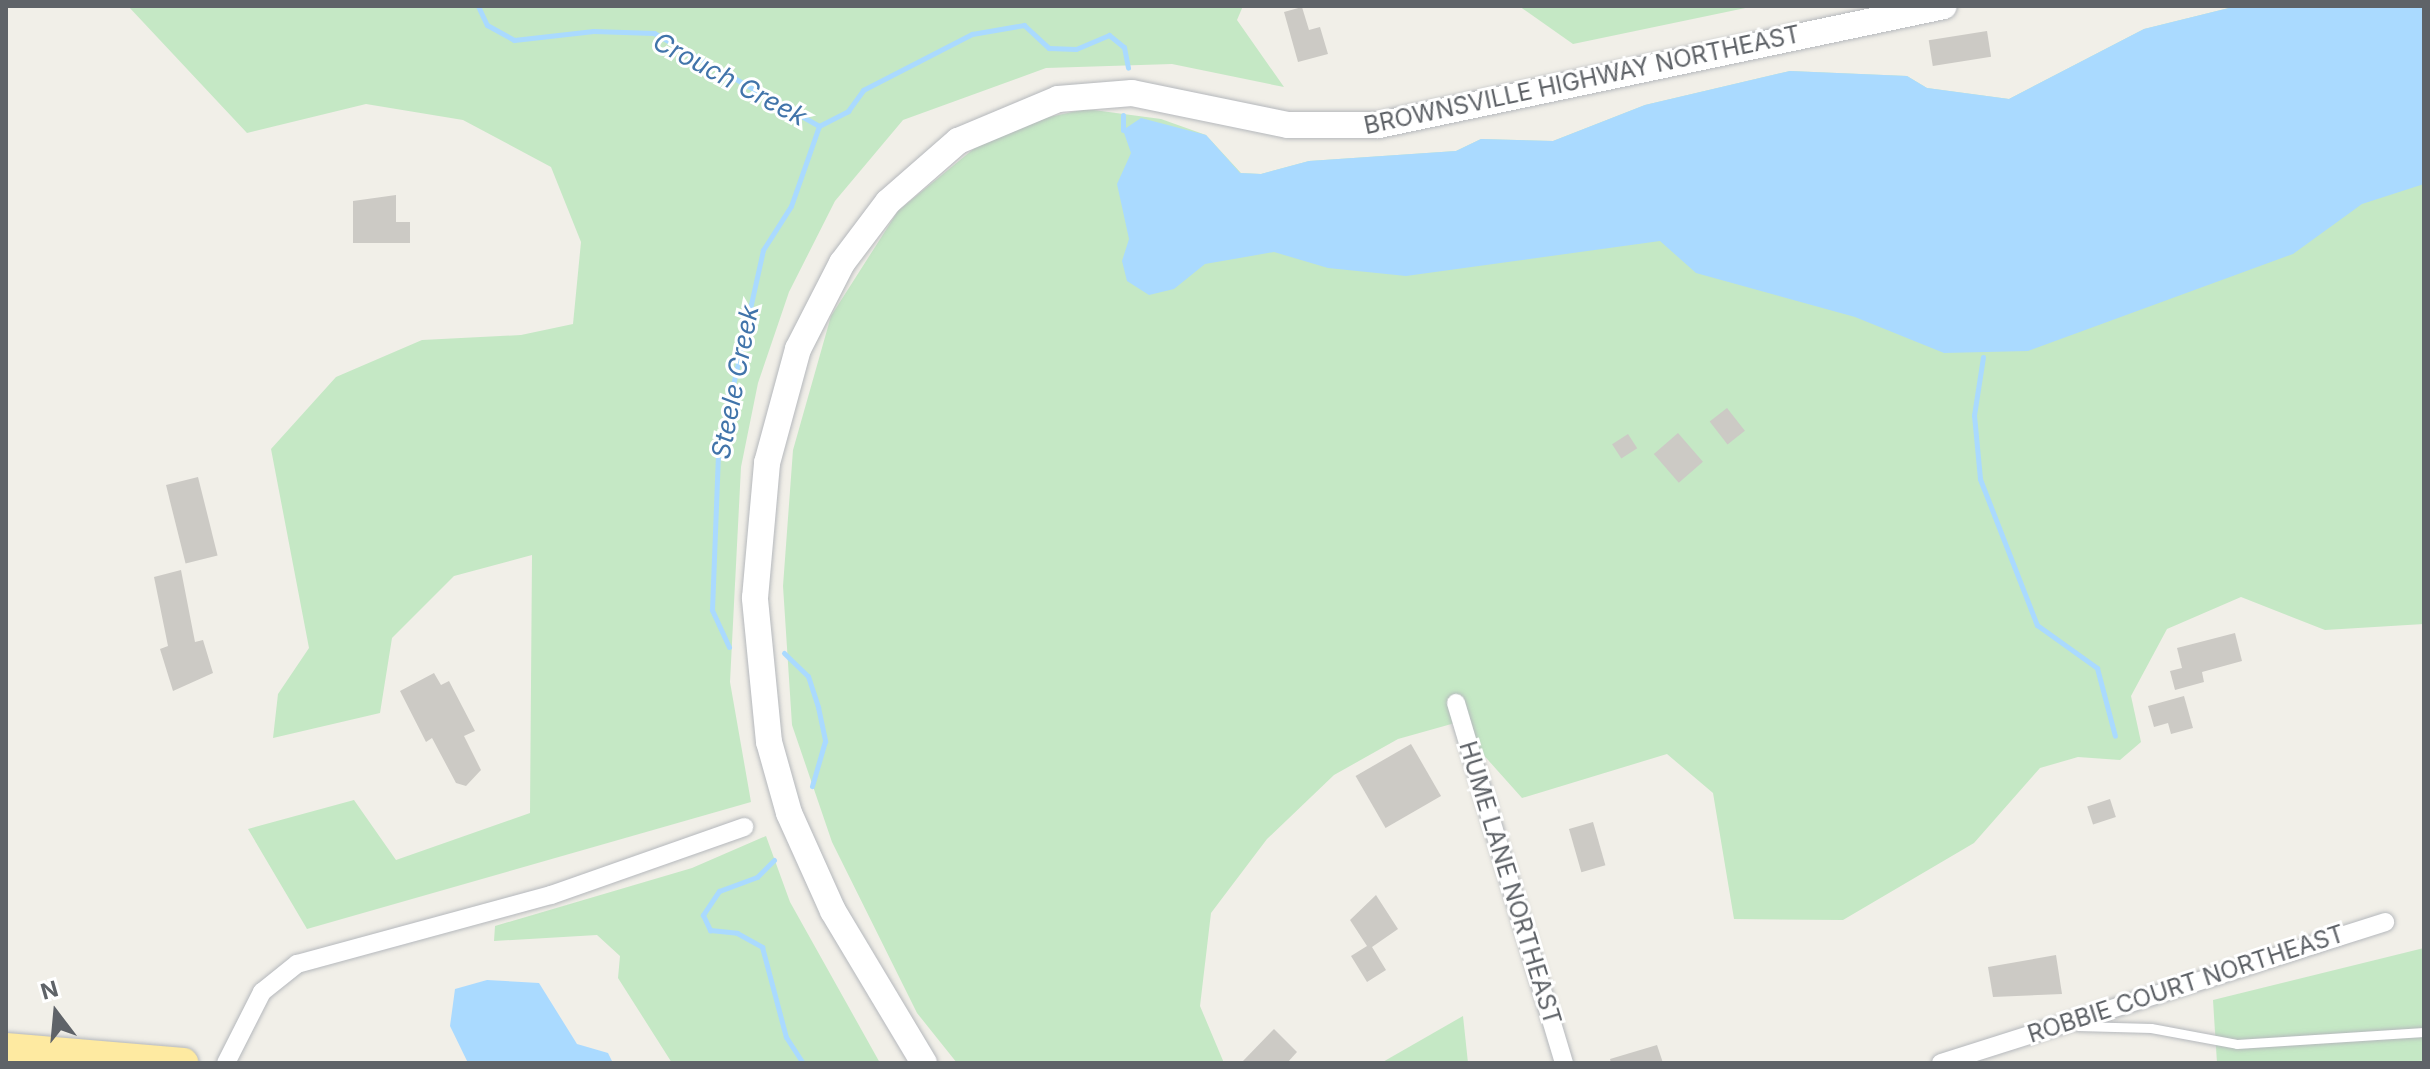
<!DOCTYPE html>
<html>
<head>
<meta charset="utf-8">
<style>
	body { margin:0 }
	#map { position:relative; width:2430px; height:1069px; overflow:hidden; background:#f1efe8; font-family:Inter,sans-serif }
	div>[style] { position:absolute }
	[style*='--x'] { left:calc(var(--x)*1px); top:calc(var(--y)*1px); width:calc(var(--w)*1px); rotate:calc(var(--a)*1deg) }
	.green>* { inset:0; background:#c5e8c5 }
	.water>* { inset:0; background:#aadaff }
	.stream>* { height:5px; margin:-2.5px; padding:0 2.5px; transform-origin:2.5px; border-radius:2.5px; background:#aadaff }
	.building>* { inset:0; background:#cccac5; transform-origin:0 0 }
	.roads { filter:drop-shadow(0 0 2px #b5b8bc) drop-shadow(0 0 2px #b5b8bc) }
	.service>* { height:9px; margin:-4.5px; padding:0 4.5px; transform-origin:4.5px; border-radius:4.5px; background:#fff }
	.minor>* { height:18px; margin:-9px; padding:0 9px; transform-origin:9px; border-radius:9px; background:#fff }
	.secondary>* { height:26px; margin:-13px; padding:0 13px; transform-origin:13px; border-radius:13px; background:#fff }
	.trunk>* { height:30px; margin:-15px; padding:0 15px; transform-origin:15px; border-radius:15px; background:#feeaa1 }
	span { translate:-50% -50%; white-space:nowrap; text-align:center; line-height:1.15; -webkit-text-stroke:6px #fff; paint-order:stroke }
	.street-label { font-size:24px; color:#5f6368 }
	.water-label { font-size:26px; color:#4174aa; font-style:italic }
	.frame { position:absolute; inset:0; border:8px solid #5f6368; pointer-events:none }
	.north { position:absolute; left:16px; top:973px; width:80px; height:80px; -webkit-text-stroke:6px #fff; paint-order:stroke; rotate:344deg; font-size:22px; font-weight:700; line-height:32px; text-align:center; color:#5f6368 }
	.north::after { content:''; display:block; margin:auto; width:28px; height:36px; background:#5f6368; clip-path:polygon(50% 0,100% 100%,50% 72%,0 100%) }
</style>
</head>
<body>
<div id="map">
	<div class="green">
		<div style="clip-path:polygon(128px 6px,1243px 6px,1237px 20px,1284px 87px,1172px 64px,1046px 68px,903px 120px,835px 201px,789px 292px,758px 383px,741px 467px,730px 682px,751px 802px,307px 929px,248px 829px,354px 800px,396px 860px,530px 813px,532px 555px,454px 576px,392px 638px,380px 713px,273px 738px,278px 694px,309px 648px,271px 449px,336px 377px,422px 340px,521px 335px,573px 324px,581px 242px,551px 167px,463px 120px,366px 104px,247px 133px)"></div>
		<div style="clip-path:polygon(1519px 6px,1755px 6px,1573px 44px)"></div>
		<div style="clip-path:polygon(2237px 6px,2424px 6px,2424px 624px,2325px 630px,2241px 597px,2167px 629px,2131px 696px,2141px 742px,2120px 760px,2078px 757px,2040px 768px,1974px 843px,1843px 920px,1734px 919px,1713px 793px,1667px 754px,1522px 798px,1455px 723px,1398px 739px,1334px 775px,1267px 839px,1211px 913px,1200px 1006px,1224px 1063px,957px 1063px,917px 1013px,832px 842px,792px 725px,783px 586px,793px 450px,831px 316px,898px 211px,999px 128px,1086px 109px,1161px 119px,1206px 135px,1241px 173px,1261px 174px,1309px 161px,1456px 151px,1481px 139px,1553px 141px,1645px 105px,1790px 71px,1907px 76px,1927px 88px,2009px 99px,2144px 29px)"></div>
		<div style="clip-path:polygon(766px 836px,790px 902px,880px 1063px,672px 1063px,618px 978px,620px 956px,597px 935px,494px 941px,495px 926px,692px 868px)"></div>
		<div style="clip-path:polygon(2424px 948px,2424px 1063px,2217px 1063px,2213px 1000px)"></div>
		<div style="clip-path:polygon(1463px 1016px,1468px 1063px,1381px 1063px)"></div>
	</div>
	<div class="water">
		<div style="clip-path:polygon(2237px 6px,2424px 6px,2424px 184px,2362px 204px,2293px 254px,2028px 351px,1944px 353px,1855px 317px,1696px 273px,1660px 241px,1406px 276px,1328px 268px,1274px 252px,1205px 264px,1174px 289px,1149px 295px,1127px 281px,1122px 261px,1129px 239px,1117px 184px,1131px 153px,1123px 130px,1141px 118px,1206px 135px,1240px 173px,1261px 174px,1309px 161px,1456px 151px,1481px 139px,1553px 141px,1645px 105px,1790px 71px,1907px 76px,1927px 88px,2009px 99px,2144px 29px)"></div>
		<div style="clip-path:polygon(487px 980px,539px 983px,577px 1044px,608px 1053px,613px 1063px,468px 1063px,450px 1026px,455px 989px)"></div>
	</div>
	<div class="stream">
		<div style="--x:478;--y:6;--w:21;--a:65"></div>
		<div style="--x:487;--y:25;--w:31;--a:29"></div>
		<div style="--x:514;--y:40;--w:80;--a:-6.5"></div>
		<div style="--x:593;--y:31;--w:61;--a:1.9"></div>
		<div style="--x:654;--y:33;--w:189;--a:29.4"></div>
		<div style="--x:819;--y:126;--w:33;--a:-27"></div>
		<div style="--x:848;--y:111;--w:26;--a:-54"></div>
		<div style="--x:863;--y:90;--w:123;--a:-27.2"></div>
		<div style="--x:972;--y:34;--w:53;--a:-9.8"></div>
		<div style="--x:1024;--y:25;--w:34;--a:43"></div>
		<div style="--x:1049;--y:48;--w:27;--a:2"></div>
		<div style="--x:1076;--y:49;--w:36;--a:-23"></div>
		<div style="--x:1109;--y:35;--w:19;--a:39"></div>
		<div style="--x:1124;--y:47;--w:21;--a:79"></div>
		<div style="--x:1123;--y:130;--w:15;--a:-90"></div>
		<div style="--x:1983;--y:357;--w:59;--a:98.8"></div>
		<div style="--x:1974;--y:415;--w:64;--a:84.6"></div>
		<div style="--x:1980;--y:479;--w:157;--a:68.7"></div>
		<div style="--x:2037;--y:625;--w:74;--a:35.6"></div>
		<div style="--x:2097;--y:668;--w:70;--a:75.2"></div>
		<div style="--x:729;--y:647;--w:41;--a:-114.7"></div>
		<div style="--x:712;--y:610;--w:157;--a:-87.8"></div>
		<div style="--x:718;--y:453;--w:208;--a:-77.5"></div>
		<div style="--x:763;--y:250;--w:52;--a:-57.5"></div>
		<div style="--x:791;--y:206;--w:85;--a:-70.7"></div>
		<div style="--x:784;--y:653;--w:33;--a:44"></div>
		<div style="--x:808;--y:676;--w:33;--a:72"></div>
		<div style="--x:818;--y:707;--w:35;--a:78"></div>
		<div style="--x:825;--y:741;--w:47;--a:106.1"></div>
		<div style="--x:774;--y:860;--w:24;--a:135"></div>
		<div style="--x:757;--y:877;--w:40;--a:159.8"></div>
		<div style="--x:719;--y:891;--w:29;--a:124"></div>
		<div style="--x:703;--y:915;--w:17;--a:65"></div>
		<div style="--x:710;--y:930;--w:27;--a:6"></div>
		<div style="--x:737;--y:933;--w:29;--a:29"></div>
		<div style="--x:762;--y:947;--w:93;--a:75.1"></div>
		<div style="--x:786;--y:1037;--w:31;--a:57"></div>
	</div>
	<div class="building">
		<div style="clip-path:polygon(1302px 7px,1309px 30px,1320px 27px,1328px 54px,1298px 62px,1284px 12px)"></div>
		<div style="left:1987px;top:31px;width:26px;height:59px;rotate:81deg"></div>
		<div style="clip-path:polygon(396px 195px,396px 222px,410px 222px,410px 243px,353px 243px,353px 201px)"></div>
		<div style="left:1727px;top:408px;width:29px;height:22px;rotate:52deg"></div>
		<div style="left:1678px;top:433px;width:38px;height:32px;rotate:49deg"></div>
		<div style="left:1628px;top:434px;width:17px;height:19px;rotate:57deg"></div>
		<div style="left:198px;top:477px;width:81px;height:33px;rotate:76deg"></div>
		<div style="clip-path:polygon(181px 570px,195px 642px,203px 640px,213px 673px,173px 691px,160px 649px,168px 646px,154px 577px)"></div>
		<div style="clip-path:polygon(2235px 633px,2242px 661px,2202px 672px,2204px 682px,2175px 690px,2170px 671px,2182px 668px,2177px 648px)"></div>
		<div style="clip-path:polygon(434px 673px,441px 685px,449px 681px,475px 731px,464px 736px,481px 770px,466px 786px,456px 783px,432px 738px,426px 742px,400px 691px)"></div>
		<div style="clip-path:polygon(2184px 696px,2193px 728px,2171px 734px,2168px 723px,2154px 727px,2148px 706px)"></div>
		<div style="left:1411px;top:744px;width:60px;height:64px;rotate:60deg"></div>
		<div style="left:2110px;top:799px;width:19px;height:24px;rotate:72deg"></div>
		<div style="left:1593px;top:822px;width:45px;height:25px;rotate:74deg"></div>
		<div style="clip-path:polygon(1376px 895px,1398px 929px,1372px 947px,1386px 970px,1367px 982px,1351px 956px,1367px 946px,1350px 920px)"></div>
		<div style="clip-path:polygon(2056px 955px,2062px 994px,1993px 997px,1988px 967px)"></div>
		<div style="clip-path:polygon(1274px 1029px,1297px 1052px,1287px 1063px,1241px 1063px)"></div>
		<div style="clip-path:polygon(1657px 1045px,1663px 1063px,1611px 1063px,1610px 1059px)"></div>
	</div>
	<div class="roads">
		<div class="service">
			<div style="--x:2078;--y:1026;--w:73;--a:1.6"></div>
			<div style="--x:2151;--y:1028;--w:87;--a:10.5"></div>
			<div style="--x:2237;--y:1044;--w:187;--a:-3.7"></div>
		</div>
		<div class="minor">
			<div style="--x:1456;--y:703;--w:376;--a:73.3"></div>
			<div style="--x:226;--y:1063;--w:80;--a:-63.1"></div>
			<div style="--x:262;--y:992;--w:45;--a:-38.7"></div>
			<div style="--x:297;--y:964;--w:263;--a:-15.2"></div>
			<div style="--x:551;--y:895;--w:205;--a:-19.4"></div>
			<div style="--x:1941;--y:1063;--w:466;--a:-17.6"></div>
		</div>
		<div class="secondary">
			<div style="--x:924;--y:1063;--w:177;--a:-120.9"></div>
			<div style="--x:833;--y:911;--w:107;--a:-114.2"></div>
			<div style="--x:789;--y:813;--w:74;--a:-105.7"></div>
			<div style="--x:769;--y:742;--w:145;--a:-95.6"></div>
			<div style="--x:755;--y:598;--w:136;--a:-84.9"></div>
			<div style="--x:767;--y:463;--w:118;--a:-74.8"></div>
			<div style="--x:798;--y:349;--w:97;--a:-62.9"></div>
			<div style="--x:842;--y:263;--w:76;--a:-53"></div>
			<div style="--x:888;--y:202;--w:93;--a:-41.1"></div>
			<div style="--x:958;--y:141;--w:108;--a:-22.8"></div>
			<div style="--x:1058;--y:99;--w:74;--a:-4.6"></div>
			<div style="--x:1132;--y:93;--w:159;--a:11.6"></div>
			<div style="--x:1288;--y:125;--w:91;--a:0"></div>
			<div style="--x:1379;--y:125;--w:577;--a:-11.89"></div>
		</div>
		<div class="trunk">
			<div style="--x:6;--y:1048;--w:178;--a:4.8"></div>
		</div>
	</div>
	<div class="street-label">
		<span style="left:1582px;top:80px;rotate:-12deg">BROWNSVILLE HIGHWAY NORTHEAST</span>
		<span style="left:1510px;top:883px;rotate:73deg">HUME LANE NORTHEAST</span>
		<span style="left:2186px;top:984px;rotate:-18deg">ROBBIE COURT NORTHEAST</span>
	</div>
	<div class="water-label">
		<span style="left:730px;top:79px;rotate:28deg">Crouch Creek</span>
		<span style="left:735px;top:382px;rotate:-79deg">Steele Creek</span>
	</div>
	<div class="frame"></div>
	<div class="north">N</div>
</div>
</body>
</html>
